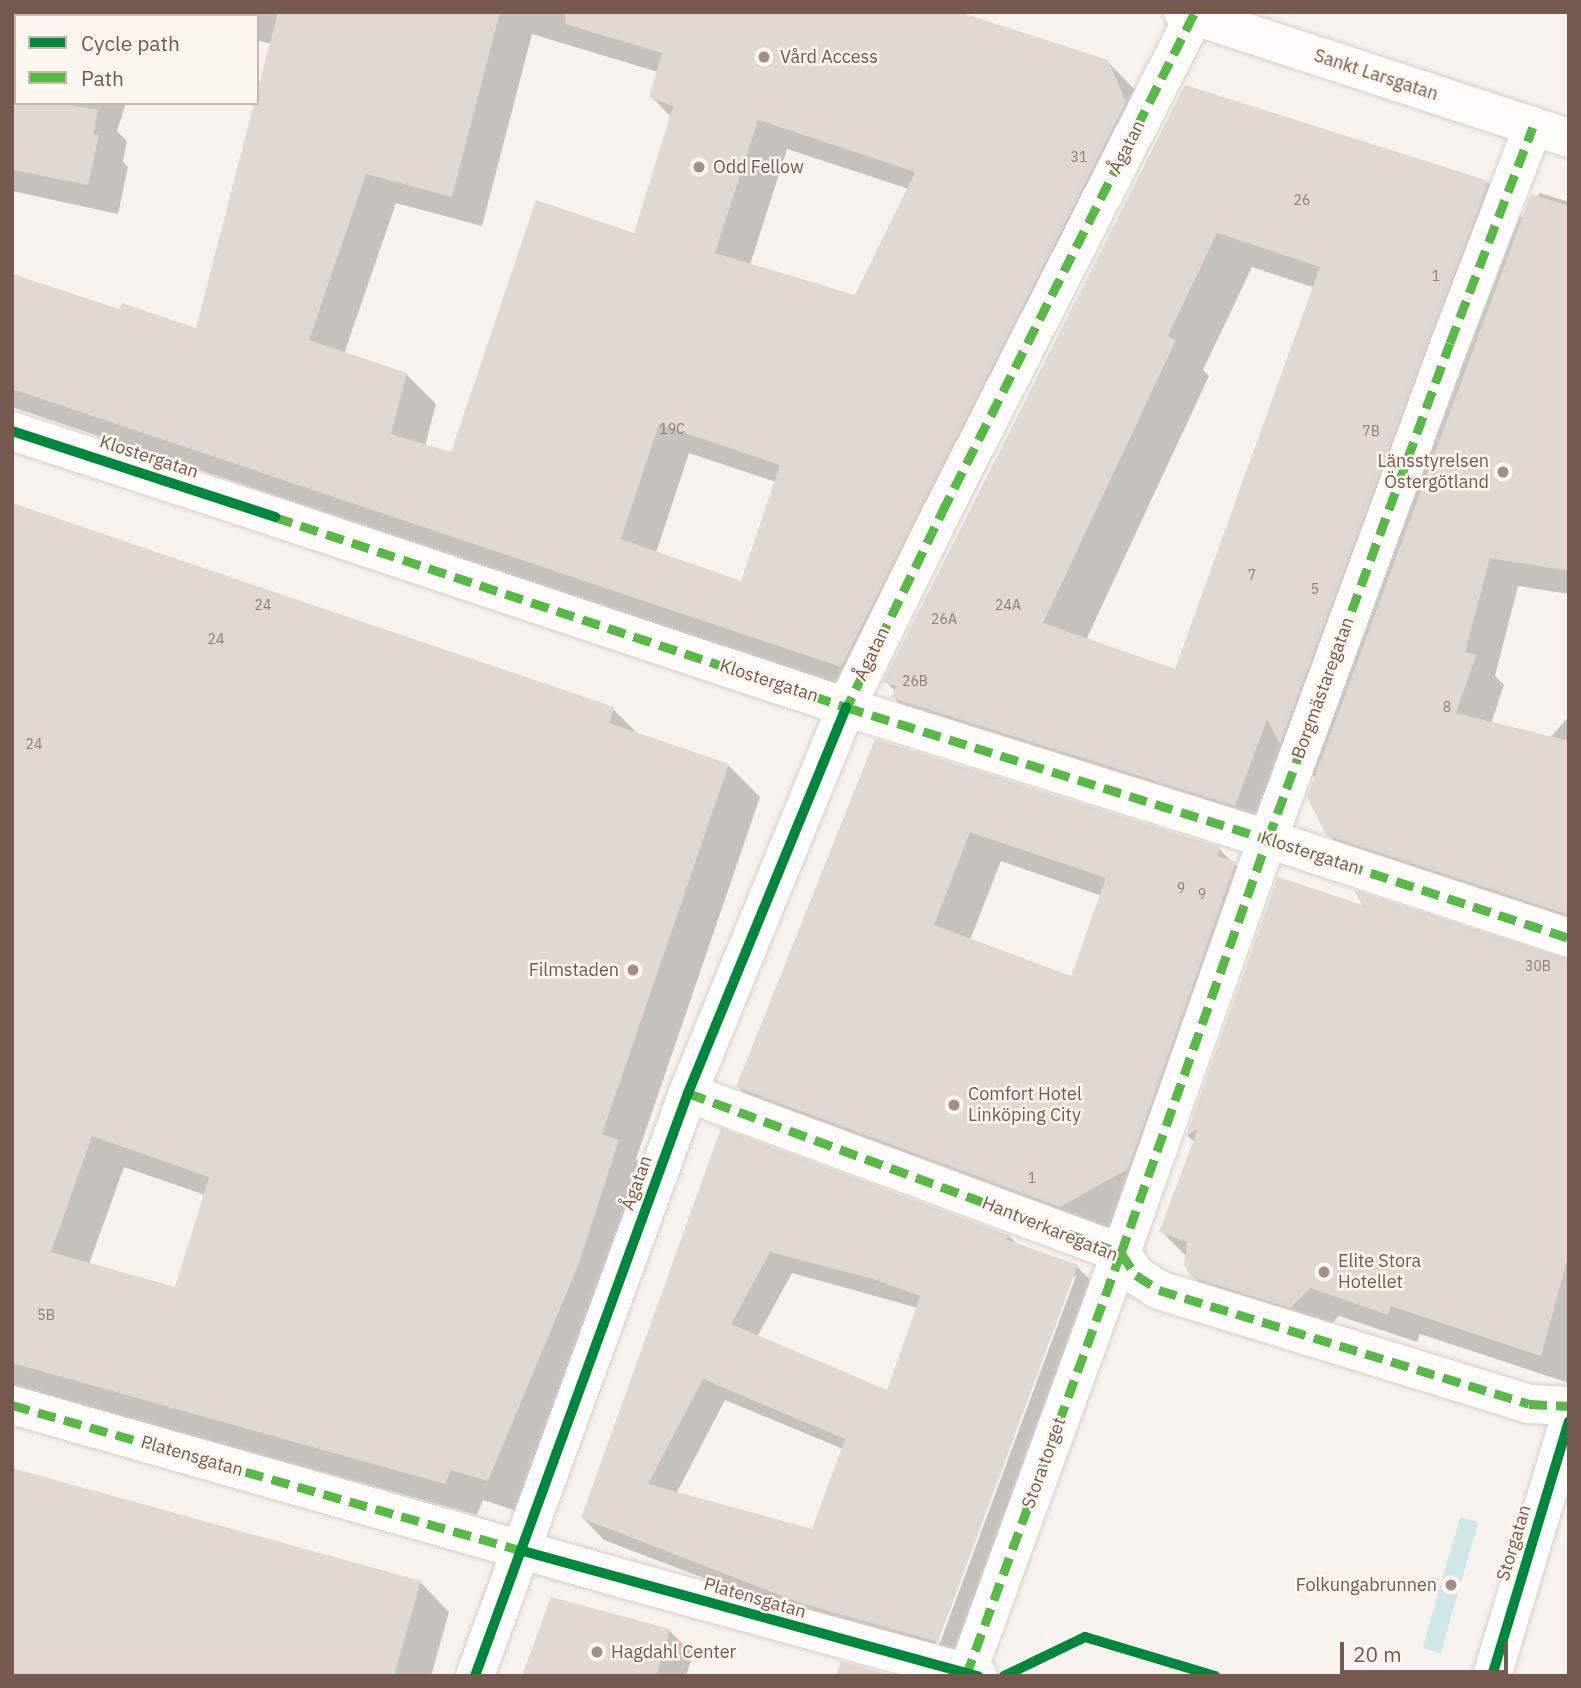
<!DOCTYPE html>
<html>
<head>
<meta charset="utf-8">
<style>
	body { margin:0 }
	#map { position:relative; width:1581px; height:1688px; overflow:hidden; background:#f7f2ed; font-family:"IBM Plex Sans",sans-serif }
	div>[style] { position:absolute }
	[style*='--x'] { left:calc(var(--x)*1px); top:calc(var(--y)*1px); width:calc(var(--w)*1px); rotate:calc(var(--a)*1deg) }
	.water>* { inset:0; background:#cfe8e7; transform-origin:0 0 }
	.shadow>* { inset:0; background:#0003 }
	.building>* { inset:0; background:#e1d8d2 }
	.roads { filter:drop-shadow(0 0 2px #d6ceca) drop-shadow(0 0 2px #d6ceca) }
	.pedestrian>* { height:38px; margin:-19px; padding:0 19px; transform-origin:19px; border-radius:19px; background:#fefdfc }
	.minor>* { height:38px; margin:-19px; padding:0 19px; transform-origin:19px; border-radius:19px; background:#fefdfc }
	.tertiary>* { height:38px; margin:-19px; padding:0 19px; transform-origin:19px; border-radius:19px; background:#fefdfc }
	.secondary>* { height:38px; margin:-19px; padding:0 19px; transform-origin:19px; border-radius:19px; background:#fefdfc }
	.quiet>* { height:9px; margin-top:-4.5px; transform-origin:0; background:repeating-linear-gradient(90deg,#58b947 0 18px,transparent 0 27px) }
	.cycleway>* { height:10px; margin:-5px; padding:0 5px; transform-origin:5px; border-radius:5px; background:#00873e }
	.dots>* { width:19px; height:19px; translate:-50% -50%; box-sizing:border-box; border:4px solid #fef7f0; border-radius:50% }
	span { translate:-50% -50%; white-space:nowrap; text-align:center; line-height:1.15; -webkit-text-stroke:5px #fef7f0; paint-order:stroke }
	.number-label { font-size:14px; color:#927b72 }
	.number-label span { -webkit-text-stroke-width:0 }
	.poi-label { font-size:18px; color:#75584e }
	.left { translate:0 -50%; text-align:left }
	.right { translate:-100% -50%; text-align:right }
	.street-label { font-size:18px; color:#75584e }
	.frame { position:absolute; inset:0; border:14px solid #75584e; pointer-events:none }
	.legend { position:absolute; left:14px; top:14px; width:245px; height:91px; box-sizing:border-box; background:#fef7f0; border:2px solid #c7b7af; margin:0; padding:9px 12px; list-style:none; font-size:21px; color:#75584e }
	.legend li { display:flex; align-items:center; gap:14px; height:35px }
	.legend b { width:35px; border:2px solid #c7b7af }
	.scale { position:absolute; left:1340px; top:1642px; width:168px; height:32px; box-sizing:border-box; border:4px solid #75584e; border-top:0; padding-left:9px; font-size:21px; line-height:24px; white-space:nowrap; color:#75584e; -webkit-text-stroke:5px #fef7f0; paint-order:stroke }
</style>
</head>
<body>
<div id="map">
	<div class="water">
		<div style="left:1460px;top:1517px;width:19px;height:136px;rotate:16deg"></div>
	</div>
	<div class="shadow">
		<div style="clip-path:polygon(12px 12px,156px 12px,155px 16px,16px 16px,16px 103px,126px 103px,117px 131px,127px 141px,123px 162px,128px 167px,118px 214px,12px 191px)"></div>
		<div style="clip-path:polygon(evenodd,171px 12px,952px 12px,1107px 61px,1137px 92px,1155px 133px,871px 696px,12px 407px,12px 276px,120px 312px,197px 330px,271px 44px,257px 40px,257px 16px,182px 16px,171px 12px,532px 34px,658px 72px,651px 96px,671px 117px,635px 235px,452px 454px,425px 446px,436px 404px,406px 374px,344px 354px,396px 203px,482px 226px,532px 34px,171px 12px,787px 149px,909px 189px,856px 298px,750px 265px,787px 149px,171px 12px,689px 453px,776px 482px,742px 583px,656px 553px,689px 453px)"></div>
		<div style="clip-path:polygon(evenodd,1186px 87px,1488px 183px,1523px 218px,1540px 193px,1569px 202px,1569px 594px,1518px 586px,1495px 676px,1504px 685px,1491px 724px,1550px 738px,1569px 716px,1569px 933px,1357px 863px,1328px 834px,1316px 778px,1299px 761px,1270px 840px,928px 733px,894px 698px,896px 692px,885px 681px,1186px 87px,1252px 267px,1315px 288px,1176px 671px,1086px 640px,1209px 376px,1203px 370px,1252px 267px)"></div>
		<div style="clip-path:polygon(evenodd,12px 506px,613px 709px,640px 736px,728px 765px,760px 797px,636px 1159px,650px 1173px,520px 1512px,483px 1500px,477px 1515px,12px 1386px,12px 506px,124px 1167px,205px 1195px,176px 1289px,89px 1264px,124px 1167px)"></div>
		<div style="clip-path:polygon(evenodd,876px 741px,1219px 849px,1266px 894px,1158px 1199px,1092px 1237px,768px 1117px,738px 1087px,876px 741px,1001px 861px,1102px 896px,1072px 978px,970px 940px,1001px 861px)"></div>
		<div style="clip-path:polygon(1279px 879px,1366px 908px,1569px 961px,1569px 1383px,1420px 1334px,1417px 1342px,1339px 1316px,1320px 1335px,1222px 1305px,1193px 1276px,1187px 1257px,1161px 1231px,1195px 1143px,1188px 1136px)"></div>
		<div style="clip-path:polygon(evenodd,722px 1131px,1010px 1237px,1018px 1245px,1077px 1267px,1099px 1288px,960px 1663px,827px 1625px,604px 1540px,583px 1518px,722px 1131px,792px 1273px,918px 1308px,888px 1392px,757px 1337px,792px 1273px,722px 1131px,1072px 1276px,1076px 1276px,937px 1651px,933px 1650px,1072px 1276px,722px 1131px,725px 1400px,843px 1449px,814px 1531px,676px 1494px,725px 1400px)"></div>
		<div style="clip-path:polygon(420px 1582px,449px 1612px,431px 1676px,12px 1676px)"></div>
		<div style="clip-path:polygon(669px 1630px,693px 1654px,686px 1676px,524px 1676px)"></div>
	</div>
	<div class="building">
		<div style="clip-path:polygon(evenodd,278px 12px,500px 12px,452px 197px,366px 174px,309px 340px,407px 373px,391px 434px,451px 452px,536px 200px,634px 233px,673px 106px,649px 97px,662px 53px,565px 24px,566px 12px,959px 12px,1108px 60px,1126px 102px,841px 667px,12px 389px,12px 274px,119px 309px,122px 303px,196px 328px,254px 103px,257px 103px,257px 92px,278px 12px,758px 120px,915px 172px,855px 295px,715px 253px,758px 120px,278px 12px,659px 424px,780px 465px,741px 581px,621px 539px,659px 424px)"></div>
		<div style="clip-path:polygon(evenodd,1185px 85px,1489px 181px,1280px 744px,1267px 719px,1235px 806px,892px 698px,896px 686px,883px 682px,1185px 85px,1217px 233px,1320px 267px,1175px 669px,1043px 623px,1176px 340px,1168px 336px,1217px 233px)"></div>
		<div style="clip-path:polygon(12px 96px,16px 96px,16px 103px,59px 103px,98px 110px,93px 134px,99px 135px,88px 185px,12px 170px)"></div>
		<div style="clip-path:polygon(1531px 194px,1569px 206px,1569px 571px,1490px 558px,1465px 652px,1476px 655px,1456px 713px,1569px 741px,1569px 915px,1326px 835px,1307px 797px)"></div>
		<div style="clip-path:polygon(evenodd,12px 503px,614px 707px,609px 723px,729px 764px,602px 1134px,619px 1140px,579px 1263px,488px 1481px,451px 1470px,445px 1484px,12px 1363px,12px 503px,92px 1136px,209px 1177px,175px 1287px,51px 1252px,92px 1136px)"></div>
		<div style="clip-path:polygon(evenodd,875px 739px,1220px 847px,1217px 856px,1236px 862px,1128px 1169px,1060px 1207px,736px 1087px,875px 739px,970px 832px,1106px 878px,1071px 976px,934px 925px,970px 832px)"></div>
		<div style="clip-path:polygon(1278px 877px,1362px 905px,1354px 890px,1569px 959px,1569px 1253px,1541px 1356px,1391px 1306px,1388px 1315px,1310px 1288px,1290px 1308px,1191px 1277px,1184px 1265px,1187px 1242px,1159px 1232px,1198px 1129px,1186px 1136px)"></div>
		<div style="clip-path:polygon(evenodd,721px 1128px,1011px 1236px,1005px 1239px,1078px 1265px,938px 1642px,803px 1604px,581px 1518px,721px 1128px,770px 1252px,873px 1279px,920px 1296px,887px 1390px,731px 1324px,770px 1252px,721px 1128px,703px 1379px,845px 1439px,812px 1529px,648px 1484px,703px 1379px)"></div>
		<div style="clip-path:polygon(12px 1468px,421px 1581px,394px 1676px,12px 1676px)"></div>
		<div style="clip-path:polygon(551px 1597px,670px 1629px,656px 1676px,522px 1676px)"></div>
		<div style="clip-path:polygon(841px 1661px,894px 1676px,836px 1676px)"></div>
	</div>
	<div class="roads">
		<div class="pedestrian">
			<div style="--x:275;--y:517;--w:602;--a:18.4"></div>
			<div style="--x:846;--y:707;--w:442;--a:17.4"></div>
			<div style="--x:1268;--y:839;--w:317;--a:18.2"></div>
			<div style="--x:688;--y:1093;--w:462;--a:20.3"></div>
			<div style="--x:1121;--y:1253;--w:27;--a:56"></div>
			<div style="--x:1136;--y:1275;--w:27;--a:33"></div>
			<div style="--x:1159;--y:1290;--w:387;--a:17.1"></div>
			<div style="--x:1529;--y:1404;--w:40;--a:2.9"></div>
			<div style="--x:12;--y:1405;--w:636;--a:15.87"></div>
			<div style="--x:624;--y:1579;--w:367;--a:15.3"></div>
			<div style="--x:475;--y:1676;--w:621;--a:-69.93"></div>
			<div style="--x:688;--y:1093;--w:417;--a:-67.7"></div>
			<div style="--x:846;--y:707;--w:217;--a:-63.8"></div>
			<div style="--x:942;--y:512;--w:556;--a:-63.07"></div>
			<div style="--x:966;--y:1676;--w:451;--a:-69.9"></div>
			<div style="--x:1121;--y:1253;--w:439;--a:-70.5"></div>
			<div style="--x:1268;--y:839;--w:528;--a:-69.85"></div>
			<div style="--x:1450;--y:343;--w:231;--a:-69"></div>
		</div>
		<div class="minor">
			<div style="--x:12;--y:431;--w:277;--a:18.1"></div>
		</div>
		<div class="tertiary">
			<div style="--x:1492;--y:1676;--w:266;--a:-73.2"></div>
		</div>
		<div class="secondary">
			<div style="--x:1183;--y:12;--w:406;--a:18.1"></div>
		</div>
	</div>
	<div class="quiet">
		<div style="--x:275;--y:517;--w:602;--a:18.4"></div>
		<div style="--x:846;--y:707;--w:442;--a:17.4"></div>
		<div style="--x:1268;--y:839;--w:317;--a:18.2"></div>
		<div style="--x:844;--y:713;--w:224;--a:-64"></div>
		<div style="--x:942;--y:512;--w:560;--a:-63.16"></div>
		<div style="--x:688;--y:1093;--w:462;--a:20.3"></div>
		<div style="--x:1121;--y:1253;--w:27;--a:56"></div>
		<div style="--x:1136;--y:1275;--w:27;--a:33"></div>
		<div style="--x:1159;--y:1290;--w:387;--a:17.1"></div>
		<div style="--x:1529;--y:1404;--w:40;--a:2.9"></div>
		<div style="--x:12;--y:1405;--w:536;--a:15.93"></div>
		<div style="--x:966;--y:1676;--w:451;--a:-69.9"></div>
		<div style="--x:1121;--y:1253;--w:439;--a:-70.5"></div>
		<div style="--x:1268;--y:839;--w:528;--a:-69.85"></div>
		<div style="--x:1450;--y:343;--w:231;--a:-69"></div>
	</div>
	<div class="cycleway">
		<div style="--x:12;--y:431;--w:277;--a:18.1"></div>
		<div style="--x:523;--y:1551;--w:472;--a:15.4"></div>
		<div style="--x:475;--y:1676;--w:621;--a:-69.93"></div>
		<div style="--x:688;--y:1093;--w:417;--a:-67.7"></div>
		<div style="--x:1004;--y:1676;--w:90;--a:-25.7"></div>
		<div style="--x:1085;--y:1637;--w:136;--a:16.7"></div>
		<div style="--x:1492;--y:1676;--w:266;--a:-73.2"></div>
	</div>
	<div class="dots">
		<div style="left:764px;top:57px;background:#a28e86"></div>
		<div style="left:699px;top:167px;background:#a28e86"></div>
		<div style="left:1503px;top:472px;background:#a28e86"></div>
		<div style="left:633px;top:970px;background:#a28e86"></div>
		<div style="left:954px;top:1105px;background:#a28e86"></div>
		<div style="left:1324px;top:1272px;background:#a28e86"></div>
		<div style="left:1451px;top:1585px;background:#a28e86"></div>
		<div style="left:597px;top:1652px;background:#a28e86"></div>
	</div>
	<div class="number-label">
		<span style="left:1079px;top:157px">31</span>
		<span style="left:1302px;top:200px">26</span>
		<span style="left:1436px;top:276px">1</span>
		<span style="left:672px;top:429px">19C</span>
		<span style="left:1371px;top:431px">7B</span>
		<span style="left:1252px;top:575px">7</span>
		<span style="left:1315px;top:589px">5</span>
		<span style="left:263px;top:605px">24</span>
		<span style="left:1008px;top:605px">24A</span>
		<span style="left:944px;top:619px">26A</span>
		<span style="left:216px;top:639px">24</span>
		<span style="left:915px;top:681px">26B</span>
		<span style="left:1447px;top:707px">8</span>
		<span style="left:34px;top:744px">24</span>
		<span style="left:1181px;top:888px">9</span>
		<span style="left:1202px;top:894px">9</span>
		<span style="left:1538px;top:966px">30B</span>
		<span style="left:1032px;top:1178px">1</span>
		<span style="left:46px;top:1315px">5B</span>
	</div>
	<div class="poi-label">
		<span class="left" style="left:780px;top:57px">Vård Access</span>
		<span class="left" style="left:713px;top:167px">Odd Fellow</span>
		<span class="right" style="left:1489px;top:472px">Länsstyrelsen<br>Östergötland</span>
		<span class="right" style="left:619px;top:970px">Filmstaden</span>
		<span class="left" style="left:968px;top:1105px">Comfort Hotel<br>Linköping City</span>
		<span class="left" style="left:1338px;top:1272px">Elite Stora<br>Hotellet</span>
		<span class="right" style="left:1437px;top:1585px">Folkungabrunnen</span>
		<span class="left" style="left:611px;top:1652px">Hagdahl Center</span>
	</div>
	<div class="street-label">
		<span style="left:1376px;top:75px;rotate:18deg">Sankt Larsgatan</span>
		<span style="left:1127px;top:147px;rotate:-63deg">Ågatan</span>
		<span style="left:149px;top:457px;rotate:18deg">Klostergatan</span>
		<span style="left:872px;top:654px;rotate:-64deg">Ågatan</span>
		<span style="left:769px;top:681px;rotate:18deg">Klostergatan</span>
		<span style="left:1323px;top:688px;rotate:-70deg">Borgmästaregatan</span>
		<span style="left:1310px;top:853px;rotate:18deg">Klostergatan</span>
		<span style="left:637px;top:1183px;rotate:-70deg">Ågatan</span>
		<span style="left:1050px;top:1229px;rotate:22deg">Hantverkaregatan</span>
		<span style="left:192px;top:1456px;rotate:16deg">Platensgatan</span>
		<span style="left:1044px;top:1463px;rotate:-70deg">Stora torget</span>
		<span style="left:1514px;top:1543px;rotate:-73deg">Storgatan</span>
		<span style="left:755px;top:1598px;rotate:16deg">Platensgatan</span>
	</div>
	<div class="frame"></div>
	<ul class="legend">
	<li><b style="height:9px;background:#00873e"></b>Cycle path</li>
	<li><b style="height:9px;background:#58b947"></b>Path</li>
	</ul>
	<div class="scale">20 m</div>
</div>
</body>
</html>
